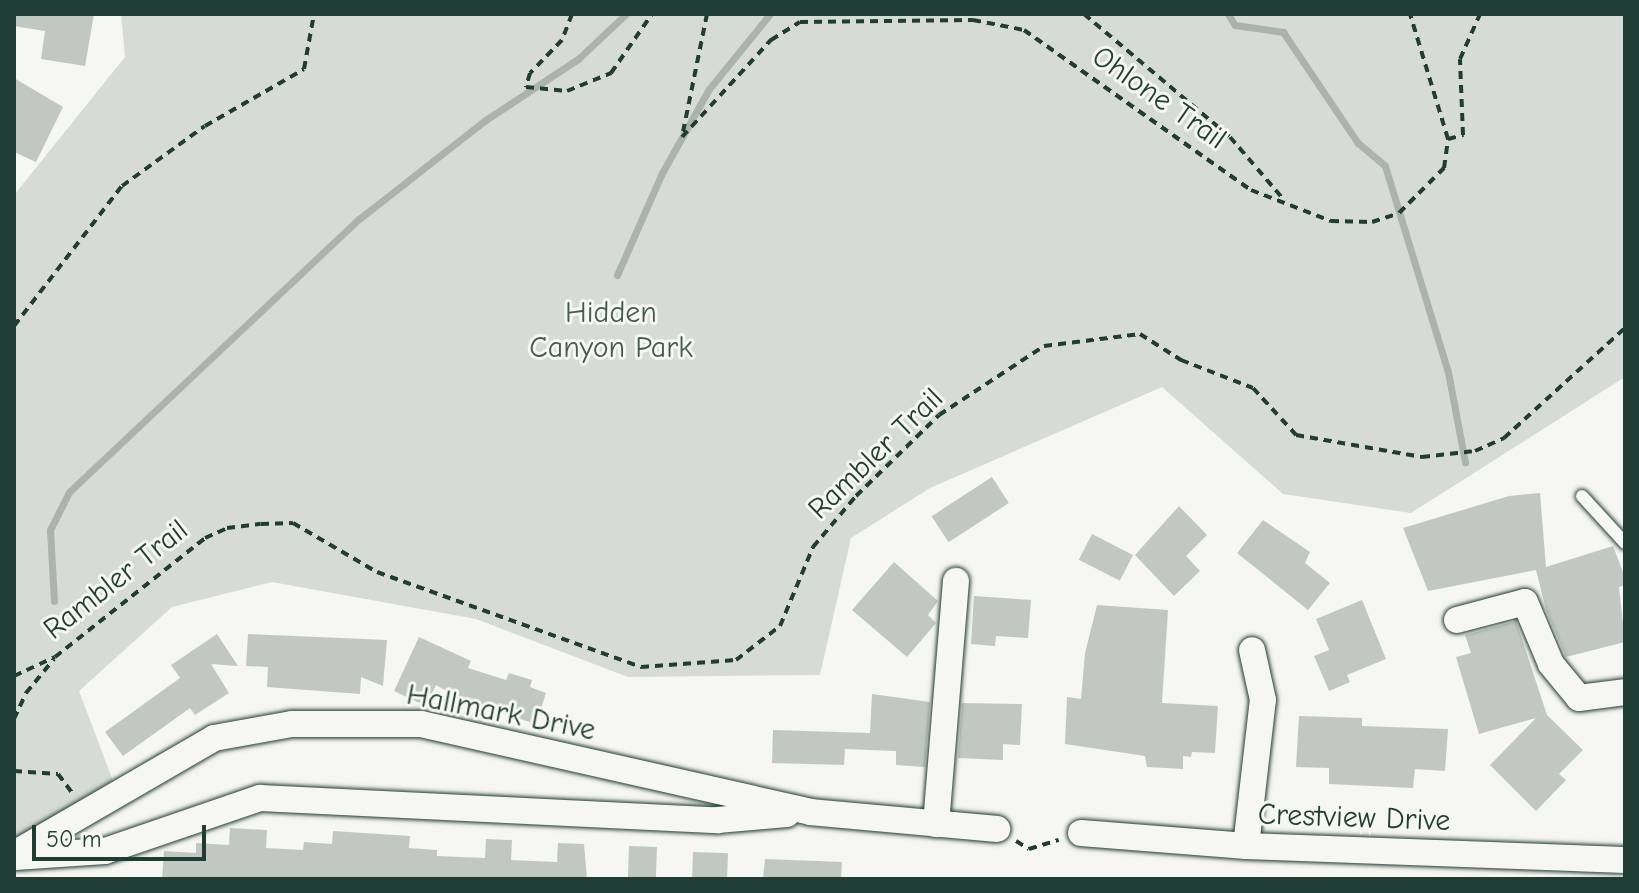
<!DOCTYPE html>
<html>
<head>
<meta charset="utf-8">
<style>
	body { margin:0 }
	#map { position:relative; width:1639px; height:893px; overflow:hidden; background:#f6f6f2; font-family:"Comic Neue",sans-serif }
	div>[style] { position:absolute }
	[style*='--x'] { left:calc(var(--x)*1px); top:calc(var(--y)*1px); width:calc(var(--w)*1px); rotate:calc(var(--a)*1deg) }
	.green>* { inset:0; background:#d6dbd6 }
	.stream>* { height:7px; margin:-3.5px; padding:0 3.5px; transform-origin:3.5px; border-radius:3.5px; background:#aab3ae }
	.building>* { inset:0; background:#c1c8c3; transform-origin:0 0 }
	.path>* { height:4px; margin-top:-2px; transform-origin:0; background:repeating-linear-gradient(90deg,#1f3d34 0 8px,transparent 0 14px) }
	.roads { filter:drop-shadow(0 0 2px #1f3d34) drop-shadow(0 0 2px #1f3d34) }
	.service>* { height:12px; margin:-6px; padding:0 6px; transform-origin:6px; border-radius:6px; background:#f6f6f2 }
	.minor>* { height:26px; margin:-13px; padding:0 13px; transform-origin:13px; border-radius:13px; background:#f6f6f2 }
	span { translate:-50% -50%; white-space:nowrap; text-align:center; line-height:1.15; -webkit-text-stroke:6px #f6f6f2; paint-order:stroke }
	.street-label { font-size:30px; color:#1f3d34 }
	.park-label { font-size:30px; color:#445d54 }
	.frame { position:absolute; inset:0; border:16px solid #1f3d34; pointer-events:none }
	.scale { position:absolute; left:32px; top:825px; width:174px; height:36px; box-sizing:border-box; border:4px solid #1f3d34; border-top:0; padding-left:10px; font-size:24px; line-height:28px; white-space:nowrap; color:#1f3d34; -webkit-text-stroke:6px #f6f6f2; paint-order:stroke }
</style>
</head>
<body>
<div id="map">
	<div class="green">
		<div style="clip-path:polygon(121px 14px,1625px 14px,1625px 377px,1411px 513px,1283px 494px,1162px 387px,930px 488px,851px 538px,820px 675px,628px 677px,476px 619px,272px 582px,172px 607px,79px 691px,118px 794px,14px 854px,14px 195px,125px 57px)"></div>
	</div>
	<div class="stream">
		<div style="--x:1228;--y:14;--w:13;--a:58"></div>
		<div style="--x:1235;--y:25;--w:49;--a:8.3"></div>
		<div style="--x:1283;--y:32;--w:134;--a:56"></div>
		<div style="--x:1358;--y:143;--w:35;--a:40"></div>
		<div style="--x:1385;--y:166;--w:215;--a:73"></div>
		<div style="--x:1448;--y:372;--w:92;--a:79.3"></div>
		<div style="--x:617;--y:275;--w:111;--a:-66.2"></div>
		<div style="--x:662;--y:173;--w:96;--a:-60.8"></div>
		<div style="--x:709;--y:89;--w:97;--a:-50.9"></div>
		<div style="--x:54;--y:601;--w:71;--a:-93.2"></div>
		<div style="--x:50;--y:530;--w:42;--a:-63.4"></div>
		<div style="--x:69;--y:492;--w:398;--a:-43.3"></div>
		<div style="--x:359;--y:219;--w:159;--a:-38.1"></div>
		<div style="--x:484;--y:121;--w:113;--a:-33.4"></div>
		<div style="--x:578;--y:59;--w:66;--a:-43.2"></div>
	</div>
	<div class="building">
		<div style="clip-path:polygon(14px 14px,94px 14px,85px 66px,41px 59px,45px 31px,14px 26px)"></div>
		<div style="clip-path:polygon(14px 78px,63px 107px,36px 162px,14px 152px)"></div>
		<div style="left:992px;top:477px;width:31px;height:72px;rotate:57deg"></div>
		<div style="clip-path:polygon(1540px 493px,1546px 567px,1613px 546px,1625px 577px,1625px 585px,1619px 587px,1625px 642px,1566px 657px,1546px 610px,1536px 570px,1428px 591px,1403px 528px,1509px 496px)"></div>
		<div style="clip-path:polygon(1179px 506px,1207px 535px,1186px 556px,1200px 571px,1174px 596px,1135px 555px)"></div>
		<div style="clip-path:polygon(1263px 520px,1310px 552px,1305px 563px,1330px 583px,1308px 610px,1237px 553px)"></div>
		<div style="left:1092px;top:534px;width:46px;height:29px;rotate:27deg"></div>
		<div style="clip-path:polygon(894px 562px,938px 601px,928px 615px,936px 623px,907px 657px,852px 610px)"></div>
		<div style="clip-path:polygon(974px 596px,1031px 600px,1028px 638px,996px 636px,995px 646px,971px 644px)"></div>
		<div style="clip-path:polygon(1362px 600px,1386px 659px,1347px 675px,1350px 682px,1329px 691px,1314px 656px,1329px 650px,1316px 619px)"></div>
		<div style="clip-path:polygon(1097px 605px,1168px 610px,1162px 703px,1218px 706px,1215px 753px,1192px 752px,1191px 757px,1183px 756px,1183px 769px,1147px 767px,1145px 756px,1065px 744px,1067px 697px,1081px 699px,1085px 653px)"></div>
		<div style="clip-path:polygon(1516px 621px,1547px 715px,1583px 750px,1559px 774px,1566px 780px,1536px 811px,1490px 765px,1536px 718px,1479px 734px,1456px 657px,1471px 653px,1465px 635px)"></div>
		<div style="clip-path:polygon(217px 634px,238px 666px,211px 664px,229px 693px,195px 715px,190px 708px,123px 756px,105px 732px,180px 678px,171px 665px)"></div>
		<div style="clip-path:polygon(248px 634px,387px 640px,383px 686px,361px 677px,360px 694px,267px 687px,268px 667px,246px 666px)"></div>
		<div style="clip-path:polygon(419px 637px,471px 661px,468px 668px,506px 680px,509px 673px,532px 680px,530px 687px,546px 693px,536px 724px,468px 703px,436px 685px,426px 706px,394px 691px)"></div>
		<div style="clip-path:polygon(872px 694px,930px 702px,925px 767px,896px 765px,896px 751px,845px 749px,844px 765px,772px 763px,773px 730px,870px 733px)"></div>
		<div style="clip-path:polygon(962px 703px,1022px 704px,1020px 745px,1003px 744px,1003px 760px,958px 758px)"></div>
		<div style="clip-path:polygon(1299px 716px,1362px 718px,1362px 726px,1448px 729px,1445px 771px,1415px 769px,1413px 788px,1329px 784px,1329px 768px,1296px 767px)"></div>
		<div style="clip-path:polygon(230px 828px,267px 830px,266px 848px,303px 850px,304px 842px,332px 844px,333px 831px,410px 836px,409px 848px,437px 850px,437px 856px,485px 858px,486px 839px,512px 840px,511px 860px,557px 862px,558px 843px,584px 844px,587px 879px,162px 879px,164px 851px,196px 853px,196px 843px,229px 845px)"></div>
		<div style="left:629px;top:846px;width:28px;height:33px;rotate:2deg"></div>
		<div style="left:693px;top:852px;width:35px;height:27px;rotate:2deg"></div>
		<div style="clip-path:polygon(765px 859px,842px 862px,841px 879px,763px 879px)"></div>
	</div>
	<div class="path">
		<div style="--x:572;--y:14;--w:28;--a:111"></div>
		<div style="--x:562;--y:40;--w:46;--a:134.1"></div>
		<div style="--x:530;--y:73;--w:15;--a:106"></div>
		<div style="--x:526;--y:87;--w:41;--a:5.6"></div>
		<div style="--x:567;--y:91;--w:48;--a:-22.2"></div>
		<div style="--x:611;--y:73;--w:72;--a:-55.2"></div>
		<div style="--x:707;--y:14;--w:126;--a:101.5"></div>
		<div style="--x:682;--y:137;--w:132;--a:-47.5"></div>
		<div style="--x:771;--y:40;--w:34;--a:-32"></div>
		<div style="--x:800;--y:22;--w:173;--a:-0.7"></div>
		<div style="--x:973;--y:20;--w:52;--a:11.1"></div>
		<div style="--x:1024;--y:30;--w:278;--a:35.2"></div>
		<div style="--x:1251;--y:190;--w:86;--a:21.2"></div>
		<div style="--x:1331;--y:221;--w:41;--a:1.4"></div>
		<div style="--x:1372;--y:222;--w:28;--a:-18"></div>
		<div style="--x:1399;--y:213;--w:64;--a:-45"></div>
		<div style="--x:1444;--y:168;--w:29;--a:-82"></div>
		<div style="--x:1448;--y:139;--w:131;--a:-106.9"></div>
		<div style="--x:1084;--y:14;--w:191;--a:40.1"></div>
		<div style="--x:1230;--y:137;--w:84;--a:49.3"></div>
		<div style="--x:1448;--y:139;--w:16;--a:-15"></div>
		<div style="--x:1463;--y:135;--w:76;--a:-92.3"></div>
		<div style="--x:1460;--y:59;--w:49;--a:-66"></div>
		<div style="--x:14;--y:326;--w:177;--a:-52.4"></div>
		<div style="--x:122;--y:186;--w:102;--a:-35.9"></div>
		<div style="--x:205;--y:126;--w:114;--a:-29.9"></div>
		<div style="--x:304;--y:69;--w:56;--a:-79.7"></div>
		<div style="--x:14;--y:676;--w:45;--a:-24.9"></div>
		<div style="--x:55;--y:657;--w:191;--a:-38.4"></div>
		<div style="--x:205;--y:538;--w:24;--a:-24"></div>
		<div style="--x:227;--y:528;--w:34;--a:-7"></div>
		<div style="--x:261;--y:524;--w:32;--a:-2"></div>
		<div style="--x:293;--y:523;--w:97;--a:30.3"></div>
		<div style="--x:377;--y:572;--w:281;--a:19.8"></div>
		<div style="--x:641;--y:667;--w:95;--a:-4.2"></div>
		<div style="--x:736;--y:660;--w:56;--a:-37.7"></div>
		<div style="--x:780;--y:626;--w:86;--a:-67.3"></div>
		<div style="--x:813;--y:547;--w:67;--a:-49.9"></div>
		<div style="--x:856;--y:496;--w:116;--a:-44.3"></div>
		<div style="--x:939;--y:415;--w:126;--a:-33.3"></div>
		<div style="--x:1044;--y:346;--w:97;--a:-7.1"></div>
		<div style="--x:1140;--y:334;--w:49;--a:32.4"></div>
		<div style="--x:1181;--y:360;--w:77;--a:21.3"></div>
		<div style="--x:1253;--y:388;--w:64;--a:47.5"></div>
		<div style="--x:1296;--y:435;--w:128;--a:9.9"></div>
		<div style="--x:1422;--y:457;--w:53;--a:-6.5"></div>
		<div style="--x:1475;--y:451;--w:32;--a:-24"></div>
		<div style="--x:1504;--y:438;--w:164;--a:-42.3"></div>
		<div style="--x:14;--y:719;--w:29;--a:-65"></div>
		<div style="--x:26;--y:693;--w:44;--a:-50.5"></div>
		<div style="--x:14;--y:771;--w:44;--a:3.9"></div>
		<div style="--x:58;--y:774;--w:25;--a:53"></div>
		<div style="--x:1016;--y:841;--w:15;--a:32"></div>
		<div style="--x:1029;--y:849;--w:31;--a:-17"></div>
	</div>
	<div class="roads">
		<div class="service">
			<div style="--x:1582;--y:496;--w:64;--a:47.5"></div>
		</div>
		<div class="minor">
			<div style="--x:1457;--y:620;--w:70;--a:-14.8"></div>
			<div style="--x:1525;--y:602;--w:67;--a:67.2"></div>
			<div style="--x:1551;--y:664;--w:44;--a:50.5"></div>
			<div style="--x:1579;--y:698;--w:46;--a:-7.4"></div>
			<div style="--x:936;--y:824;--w:244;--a:-85.3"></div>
			<div style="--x:1081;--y:833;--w:166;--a:4.5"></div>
			<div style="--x:1246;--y:846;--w:379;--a:2.1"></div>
			<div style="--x:1246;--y:846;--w:147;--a:-83.4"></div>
			<div style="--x:1263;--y:700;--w:51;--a:-102.4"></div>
			<div style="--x:14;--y:854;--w:231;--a:-30.1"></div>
			<div style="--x:214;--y:738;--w:79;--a:-10.2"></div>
			<div style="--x:292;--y:724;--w:129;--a:0"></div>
			<div style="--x:421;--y:724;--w:399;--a:12.7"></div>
			<div style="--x:810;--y:812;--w:188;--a:5.2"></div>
			<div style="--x:15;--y:857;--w:90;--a:-3.8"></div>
			<div style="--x:105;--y:851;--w:164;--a:-18.9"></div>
			<div style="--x:260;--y:798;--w:458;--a:2.8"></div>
			<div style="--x:717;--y:820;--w:70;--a:-4.9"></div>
		</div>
	</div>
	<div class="street-label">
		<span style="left:1159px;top:98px;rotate:35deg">Ohlone Trail</span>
		<span style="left:876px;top:454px;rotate:-44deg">Rambler Trail</span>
		<span style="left:116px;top:580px;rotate:-38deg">Rambler Trail</span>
		<span style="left:501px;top:713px;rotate:11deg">Hallmark Drive</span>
		<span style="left:1354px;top:818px;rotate:2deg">Crestview Drive</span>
	</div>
	<div class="park-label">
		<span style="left:611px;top:330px">Hidden<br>Canyon Park</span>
	</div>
	<div class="frame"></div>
	<div class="scale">50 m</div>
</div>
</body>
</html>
